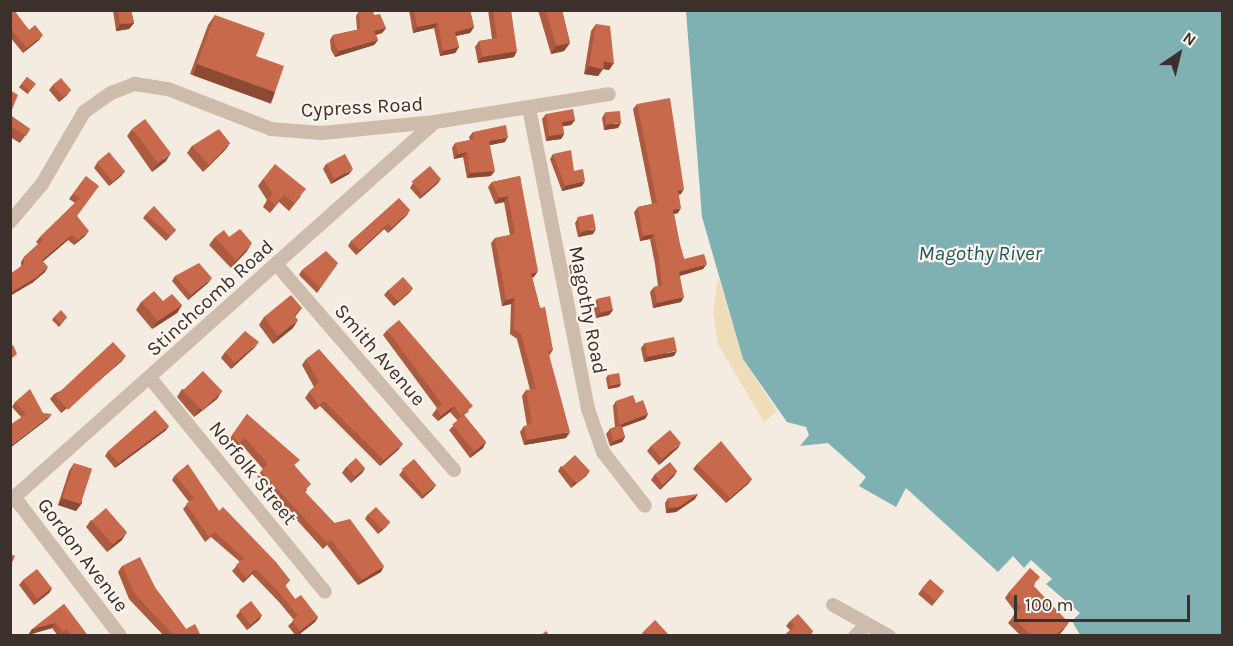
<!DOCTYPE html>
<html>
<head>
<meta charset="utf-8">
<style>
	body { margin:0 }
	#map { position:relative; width:1233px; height:646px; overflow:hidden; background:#f4ebe1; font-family:Karla,sans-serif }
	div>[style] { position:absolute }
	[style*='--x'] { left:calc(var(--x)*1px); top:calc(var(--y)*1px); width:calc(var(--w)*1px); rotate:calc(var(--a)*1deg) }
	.sand>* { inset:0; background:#efdcb8 }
	.water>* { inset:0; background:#7fb0b2 }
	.street>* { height:14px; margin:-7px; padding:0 7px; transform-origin:7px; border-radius:7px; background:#cdbbac }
	.wall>* { inset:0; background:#ac5a40; transform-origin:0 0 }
	.shaded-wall>* { inset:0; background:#8c4a34; transform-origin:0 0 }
	.building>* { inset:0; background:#c8694b; transform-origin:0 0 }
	span { translate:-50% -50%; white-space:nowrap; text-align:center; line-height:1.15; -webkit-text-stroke:4.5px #fbf5ee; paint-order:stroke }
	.street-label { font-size:20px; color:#3b302b }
	.water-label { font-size:21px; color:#1f5a5e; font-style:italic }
	.frame { position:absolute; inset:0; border:12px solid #3b302b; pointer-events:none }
	.north { position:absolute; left:1149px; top:24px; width:60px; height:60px; -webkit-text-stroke:4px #fbf5ee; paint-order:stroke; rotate:35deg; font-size:16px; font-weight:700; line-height:24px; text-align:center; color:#3b302b }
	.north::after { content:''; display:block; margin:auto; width:21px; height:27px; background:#3b302b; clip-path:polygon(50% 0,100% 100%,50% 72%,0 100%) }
	.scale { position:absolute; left:1014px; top:595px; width:176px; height:27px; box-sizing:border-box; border:3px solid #3b302b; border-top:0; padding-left:8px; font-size:18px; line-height:21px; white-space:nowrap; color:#3b302b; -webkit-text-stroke:4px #fbf5ee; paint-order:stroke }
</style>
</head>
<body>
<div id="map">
	<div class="sand">
		<div style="clip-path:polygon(718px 277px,743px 359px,777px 411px,764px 422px,718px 344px,713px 311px)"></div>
	</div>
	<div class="water">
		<div style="clip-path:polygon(686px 11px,1222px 11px,1222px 635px,1080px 635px,1072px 621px,1080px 613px,1046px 584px,1052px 579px,1031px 560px,1024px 568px,1013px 556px,998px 572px,906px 488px,896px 507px,859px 486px,866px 477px,828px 443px,800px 446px,809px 435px,806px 427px,787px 422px,743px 359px,702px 217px)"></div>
	</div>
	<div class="street">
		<div style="--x:529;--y:108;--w:307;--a:78.9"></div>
		<div style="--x:588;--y:409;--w:46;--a:70.8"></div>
		<div style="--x:603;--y:452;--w:68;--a:52.1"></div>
		<div style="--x:10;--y:222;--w:50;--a:-49.9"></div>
		<div style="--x:42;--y:184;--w:83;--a:-59.7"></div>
		<div style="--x:84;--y:112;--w:33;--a:-35"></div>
		<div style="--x:111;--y:93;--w:26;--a:-21"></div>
		<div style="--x:135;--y:84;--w:33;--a:9"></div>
		<div style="--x:168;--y:89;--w:110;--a:21.2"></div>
		<div style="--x:271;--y:129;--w:51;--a:4.5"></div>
		<div style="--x:322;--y:133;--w:114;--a:-5.6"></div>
		<div style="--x:435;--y:122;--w:176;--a:-9.1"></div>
		<div style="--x:277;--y:265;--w:271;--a:49.2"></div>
		<div style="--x:150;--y:378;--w:276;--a:50.7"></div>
		<div style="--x:15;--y:498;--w:173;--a:52.7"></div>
		<div style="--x:10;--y:501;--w:569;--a:-41.73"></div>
		<div style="--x:833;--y:605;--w:64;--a:29"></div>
		<div style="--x:855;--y:636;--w:16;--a:-43"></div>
	</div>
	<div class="wall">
		<div style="clip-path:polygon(10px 10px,39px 40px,23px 53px,10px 37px)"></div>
		<div style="clip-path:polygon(113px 10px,131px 10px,134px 23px,129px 29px,116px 31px)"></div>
		<div style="clip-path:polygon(409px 10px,470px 10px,474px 27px,470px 33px,456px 36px,459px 47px,455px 53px,440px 56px,434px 28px,413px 33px)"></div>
		<div style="clip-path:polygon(488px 10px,511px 10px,514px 57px,478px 63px,475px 47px,479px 41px,492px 39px)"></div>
		<div style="clip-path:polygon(538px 10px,562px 10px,570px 43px,564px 51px,551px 54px)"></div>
		<div style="clip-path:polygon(359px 11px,374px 15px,386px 28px,382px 33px,376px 35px,378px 40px,374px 45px,335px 57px,331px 50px,330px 40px,333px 35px,357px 30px,356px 16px)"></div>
		<div style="clip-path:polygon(215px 15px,256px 56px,275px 92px,268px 102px,190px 74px,208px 25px)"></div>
		<div style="clip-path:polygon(596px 24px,609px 70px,603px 69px,598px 76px,584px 74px,591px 31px)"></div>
		<div style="left:27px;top:77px;width:11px;height:13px;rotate:38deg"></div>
		<div style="clip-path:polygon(53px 85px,67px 95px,59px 102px,49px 90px)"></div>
		<div style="clip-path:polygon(637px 104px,681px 194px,678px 195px,678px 213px,674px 214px,680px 245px,684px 259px,703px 269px,680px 276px,681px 302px,653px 308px,650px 292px,654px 287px,658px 286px,655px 264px,650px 239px,640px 241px,634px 212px,638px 207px,652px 204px,633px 109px)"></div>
		<div style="clip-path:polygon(605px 113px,618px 128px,604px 130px,602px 118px)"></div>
		<div style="clip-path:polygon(546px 114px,575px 120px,571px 125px,563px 126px,564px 134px,561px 139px,546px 141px,542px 119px)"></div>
		<div style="clip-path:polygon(10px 115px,30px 129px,20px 143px,10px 137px)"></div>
		<div style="clip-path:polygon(132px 129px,166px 161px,152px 172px,127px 136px)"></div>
		<div style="clip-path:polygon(473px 132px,505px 142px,490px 145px,491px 176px,467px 178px,463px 157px,454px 159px,452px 148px,455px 143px,470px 140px,469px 137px)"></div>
		<div style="clip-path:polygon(230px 143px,225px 150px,203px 172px,187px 153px,192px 146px)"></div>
		<div style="clip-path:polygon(553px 154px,574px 171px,582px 186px,562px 191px,550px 159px)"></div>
		<div style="clip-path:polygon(97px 163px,125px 171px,121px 176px,109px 186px,94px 168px)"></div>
		<div style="clip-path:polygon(326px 164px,349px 174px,331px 184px,323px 169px)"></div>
		<div style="clip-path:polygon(86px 176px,77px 216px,85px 236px,74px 245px,68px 240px,43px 261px,45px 272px,32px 283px,21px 267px,21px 262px,24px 257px,38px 244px,36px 242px,40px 237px,75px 203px,69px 199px)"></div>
		<div style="clip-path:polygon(520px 176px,534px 277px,532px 277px,540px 308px,553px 350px,549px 356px,566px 438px,524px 445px,520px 432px,524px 426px,527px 426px,522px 396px,526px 390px,530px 390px,517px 339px,510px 334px,511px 304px,502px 306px,491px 243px,495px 238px,510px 235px,504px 202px,495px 204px,488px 187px,492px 182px)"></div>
		<div style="clip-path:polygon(263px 179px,301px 196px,289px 211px,279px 202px,270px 213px,263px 207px,267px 200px,258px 186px)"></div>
		<div style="clip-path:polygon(441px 179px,437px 184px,420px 199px,410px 188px,413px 183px)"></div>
		<div style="clip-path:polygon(146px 214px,176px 230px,166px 241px,143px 218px)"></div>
		<div style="clip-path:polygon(407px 215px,388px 233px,384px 229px,356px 255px,348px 246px,351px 241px)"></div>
		<div style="clip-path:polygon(578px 218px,593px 234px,578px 237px,575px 223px)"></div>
		<div style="clip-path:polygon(215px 237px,229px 237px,247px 251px,231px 268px,209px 245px)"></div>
		<div style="clip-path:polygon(338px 263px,317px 293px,299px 275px,302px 270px)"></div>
		<div style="clip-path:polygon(571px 264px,582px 273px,571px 276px,569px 266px)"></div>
		<div style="clip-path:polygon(175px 276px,208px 283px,188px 300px,172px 281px)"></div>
		<div style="clip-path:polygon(413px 288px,409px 293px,394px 306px,384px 295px,388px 290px)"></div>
		<div style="clip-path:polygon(597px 299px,613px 310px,609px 315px,596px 318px,593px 304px)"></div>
		<div style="clip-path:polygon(163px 301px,182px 305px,177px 313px,152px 329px,136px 310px,141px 302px)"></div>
		<div style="clip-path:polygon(302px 308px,295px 317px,293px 328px,273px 344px,259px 325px,264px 317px)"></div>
		<div style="clip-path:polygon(54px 317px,67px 317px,59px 327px,52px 320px)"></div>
		<div style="clip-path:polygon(387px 330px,469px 411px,464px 415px,486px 442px,483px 448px,470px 458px,449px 430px,458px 421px,450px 412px,438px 421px,432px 415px,437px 408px,383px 335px)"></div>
		<div style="clip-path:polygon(645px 343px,674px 356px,644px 362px,641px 348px)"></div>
		<div style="clip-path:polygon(255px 347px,231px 369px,221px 358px,225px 352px)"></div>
		<div style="clip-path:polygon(306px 359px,399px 449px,380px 466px,320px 406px,315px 410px,305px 398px,309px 392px,314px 387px,302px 365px)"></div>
		<div style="clip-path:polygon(122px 361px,61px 413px,50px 399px,54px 394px)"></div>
		<div style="clip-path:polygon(608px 375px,621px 384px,619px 387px,608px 389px,606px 378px)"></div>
		<div style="clip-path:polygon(182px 389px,217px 399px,194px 417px,177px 397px)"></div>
		<div style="clip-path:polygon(616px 401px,636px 403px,648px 414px,645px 419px,622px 427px,625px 437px,622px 442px,610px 446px,606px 434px,610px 429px,615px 427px,613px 406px)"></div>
		<div style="clip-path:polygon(15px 402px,48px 419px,21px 417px,12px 407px)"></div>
		<div style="clip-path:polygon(247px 414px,295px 466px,307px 490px,305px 492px,381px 572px,358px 585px,327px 545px,323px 549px,257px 476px,263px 469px,241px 444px,235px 449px,228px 441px)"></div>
		<div style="clip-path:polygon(169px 426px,165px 431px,115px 468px,105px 456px,108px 451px)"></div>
		<div style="clip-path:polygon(651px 446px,678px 448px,659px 465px,647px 451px)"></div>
		<div style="clip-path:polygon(74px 463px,82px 503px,76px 511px,58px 505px,69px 471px)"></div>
		<div style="clip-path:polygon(697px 464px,752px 479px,748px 484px,726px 503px,693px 469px)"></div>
		<div style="clip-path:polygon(561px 466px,586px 476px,571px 488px,558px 471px)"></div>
		<div style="clip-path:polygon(346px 467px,365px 468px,362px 473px,351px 483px,342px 473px)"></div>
		<div style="clip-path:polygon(403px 470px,436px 485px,432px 490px,422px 499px,399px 475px)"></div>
		<div style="clip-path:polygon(677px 471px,674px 476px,660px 490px,651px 480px,655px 474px)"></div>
		<div style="clip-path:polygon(175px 475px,219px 511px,290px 580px,285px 586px,295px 599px,318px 617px,315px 622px,297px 636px,296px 636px,288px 626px,294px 620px,279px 602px,252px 574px,243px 583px,232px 571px,240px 562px,211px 537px,205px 542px,183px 509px,189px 502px,172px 480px)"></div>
		<div style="clip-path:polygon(668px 498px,695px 499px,676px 512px,666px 513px,665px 503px)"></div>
		<div style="clip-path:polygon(368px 514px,386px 527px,378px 534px,365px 519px)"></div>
		<div style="clip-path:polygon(91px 520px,122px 540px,107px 552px,86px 527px)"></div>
		<div style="clip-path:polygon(122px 566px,156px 589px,186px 629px,201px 636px,164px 636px,129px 599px,118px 572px)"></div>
		<div style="clip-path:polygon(23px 580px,52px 588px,49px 593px,34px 605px,19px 585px)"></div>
		<div style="clip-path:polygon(1036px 583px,1033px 586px,1064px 629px,1058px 636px,1021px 636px,1008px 623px,1016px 613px,1005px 598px,1009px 592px)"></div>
		<div style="clip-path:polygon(922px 589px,944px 591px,932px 606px,918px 594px)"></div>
		<div style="clip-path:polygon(64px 604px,88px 636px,64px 636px,63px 634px,61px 636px,58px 636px,52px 628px,28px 635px)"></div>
		<div style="clip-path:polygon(240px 611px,262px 615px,259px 620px,247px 630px,236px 616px)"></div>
		<div style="clip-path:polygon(790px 621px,813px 631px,810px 636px,784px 636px,790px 630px,786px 626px)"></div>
	</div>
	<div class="shaded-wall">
		<div style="clip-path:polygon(134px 23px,129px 29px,116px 31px,120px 24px)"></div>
		<div style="clip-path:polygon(438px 23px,434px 28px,413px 33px,417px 27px)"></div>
		<div style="clip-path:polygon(474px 27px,470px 33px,451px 37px,455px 32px)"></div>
		<div style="clip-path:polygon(386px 28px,382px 33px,371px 36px,374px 31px)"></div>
		<div style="clip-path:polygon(43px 35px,39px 40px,23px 53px,27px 48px)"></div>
		<div style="clip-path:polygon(378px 40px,374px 45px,335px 57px,339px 51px)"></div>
		<div style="clip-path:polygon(570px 43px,564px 51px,551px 54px,556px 46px)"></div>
		<div style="clip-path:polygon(459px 47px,455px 53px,440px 56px,443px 51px)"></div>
		<div style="clip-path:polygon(517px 51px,514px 57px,478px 63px,482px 57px)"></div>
		<div style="clip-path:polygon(604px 61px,614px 63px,609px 70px,603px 69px,598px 76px,584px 74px,589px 66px)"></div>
		<div style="left:197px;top:64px;width:83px;height:12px;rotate:20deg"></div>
		<div style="clip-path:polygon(71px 90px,67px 95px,59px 102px,63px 97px)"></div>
		<div style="clip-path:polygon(575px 120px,571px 125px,559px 127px,562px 122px)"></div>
		<div style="clip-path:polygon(621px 123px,618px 128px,604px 130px,607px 125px)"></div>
		<div style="clip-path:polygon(564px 134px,561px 139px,546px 141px,549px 136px)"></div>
		<div style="clip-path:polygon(508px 137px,505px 142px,486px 146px,489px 141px)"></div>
		<div style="clip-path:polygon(230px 143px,225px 150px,203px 172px,209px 165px)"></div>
		<div style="clip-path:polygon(467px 152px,463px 157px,454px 159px,458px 154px)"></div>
		<div style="clip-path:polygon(171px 153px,166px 161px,152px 172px,157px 165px)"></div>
		<div style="clip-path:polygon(353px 169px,349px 174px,331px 184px,335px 179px)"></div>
		<div style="clip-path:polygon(125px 171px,121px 176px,109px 186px,113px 181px)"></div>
		<div style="clip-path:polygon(495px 171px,491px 176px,467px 178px,470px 173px)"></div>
		<div style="clip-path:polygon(441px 179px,437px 184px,420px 199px,424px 194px)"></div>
		<div style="clip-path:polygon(585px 181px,582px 186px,562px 191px,565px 186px)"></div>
		<div style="clip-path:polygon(684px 189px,681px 194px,674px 195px,678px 190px)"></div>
		<div style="clip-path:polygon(508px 196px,504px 202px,495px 204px,499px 198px)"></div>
		<div style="clip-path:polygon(681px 208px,678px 213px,670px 215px,673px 210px)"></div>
		<div style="clip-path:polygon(410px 210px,407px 215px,388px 233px,392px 228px)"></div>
		<div style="clip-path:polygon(388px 224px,384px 229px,356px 255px,360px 250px)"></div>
		<div style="clip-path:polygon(596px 229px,593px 234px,578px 237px,582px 232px)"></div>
		<div style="clip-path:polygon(89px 231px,85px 236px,74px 245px,78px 240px)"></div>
		<div style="clip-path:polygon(654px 234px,650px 239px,640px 241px,643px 236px)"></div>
		<div style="clip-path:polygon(72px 235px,68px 240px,39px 265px,42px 260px)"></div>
		<div style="clip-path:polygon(252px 243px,247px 251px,231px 268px,236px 261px)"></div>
		<div style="clip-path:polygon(707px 264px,703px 269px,675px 277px,679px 272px)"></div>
		<div style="clip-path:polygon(48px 267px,45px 272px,32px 283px,10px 296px,10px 293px)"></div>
		<div style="clip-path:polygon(538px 271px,534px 277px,528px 279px,531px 274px)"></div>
		<div style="clip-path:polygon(584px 271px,582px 273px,571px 276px,573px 273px)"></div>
		<div style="clip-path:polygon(212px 278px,208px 283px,188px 300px,191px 295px)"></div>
		<div style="clip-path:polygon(413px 288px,409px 293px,394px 306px,397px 301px)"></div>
		<div style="clip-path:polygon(684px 297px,681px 302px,653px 308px,657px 303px)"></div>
		<div style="clip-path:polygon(515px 298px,511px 304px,502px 306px,506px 300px)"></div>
		<div style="clip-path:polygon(182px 305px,177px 313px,152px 329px,158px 321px)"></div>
		<div style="clip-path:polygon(613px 310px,609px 315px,596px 318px,600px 313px)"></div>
		<div style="clip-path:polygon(298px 320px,293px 328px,273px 344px,278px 336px)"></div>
		<div style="clip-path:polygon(259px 342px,255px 347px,231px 369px,235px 363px)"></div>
		<div style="clip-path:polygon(677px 351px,674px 356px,644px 362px,648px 357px)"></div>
		<div style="clip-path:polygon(126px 356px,122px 361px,61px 413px,65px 408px)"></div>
		<div style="clip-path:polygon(621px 384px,619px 387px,608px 389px,610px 386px)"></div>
		<div style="clip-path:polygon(222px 391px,217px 399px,194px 417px,199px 410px)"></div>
		<div style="clip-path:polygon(454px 406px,450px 412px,438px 421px,441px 416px)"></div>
		<div style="clip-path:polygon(52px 414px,48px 419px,10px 448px,10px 446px)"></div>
		<div style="clip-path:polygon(648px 414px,645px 419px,615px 430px,619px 425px)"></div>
		<div style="clip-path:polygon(169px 426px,165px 431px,115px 468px,119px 463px)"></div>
		<div style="clip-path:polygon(570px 432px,566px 438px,524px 445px,527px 440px)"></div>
		<div style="clip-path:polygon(625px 437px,622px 442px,610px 446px,614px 441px)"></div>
		<div style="clip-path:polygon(486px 442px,483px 448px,470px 458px,474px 452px)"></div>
		<div style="clip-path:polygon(681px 443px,678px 448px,659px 465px,662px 460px)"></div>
		<div style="clip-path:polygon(403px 444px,399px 449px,380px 466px,384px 460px)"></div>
		<div style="clip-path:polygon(365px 468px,362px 473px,351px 483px,355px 478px)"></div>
		<div style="clip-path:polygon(590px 471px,586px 476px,571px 488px,574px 483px)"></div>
		<div style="clip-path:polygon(677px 471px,674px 476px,660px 490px,663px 485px)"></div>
		<div style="clip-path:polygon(752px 479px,748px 484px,726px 503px,730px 498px)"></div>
		<div style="clip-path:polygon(436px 485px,432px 490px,422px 499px,425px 494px)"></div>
		<div style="clip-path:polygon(698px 494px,695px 499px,676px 512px,666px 513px,669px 508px)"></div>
		<div style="clip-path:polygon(63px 498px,82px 503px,76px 511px,58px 505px)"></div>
		<div style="clip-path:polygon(390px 522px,386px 527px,378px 534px,382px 529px)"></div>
		<div style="clip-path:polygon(127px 532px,122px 540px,107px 552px,113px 545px)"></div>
		<div style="clip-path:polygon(384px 566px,381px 572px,358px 585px,362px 580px)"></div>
		<div style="clip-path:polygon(256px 569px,252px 574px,243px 583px,246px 578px)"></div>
		<div style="clip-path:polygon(52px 588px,49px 593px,34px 605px,38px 600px)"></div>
		<div style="clip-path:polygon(262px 615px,259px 620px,247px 630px,251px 625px)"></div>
		<div style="clip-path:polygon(318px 617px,315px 622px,297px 636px,300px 631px)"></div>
		<div style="clip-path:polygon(55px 623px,52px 628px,28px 635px,32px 629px)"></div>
		<div style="clip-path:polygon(1069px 623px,1064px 629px,1058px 636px,1055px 636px)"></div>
	</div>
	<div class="building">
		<div style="clip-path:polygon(10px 10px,14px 10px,29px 30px,35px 25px,43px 35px,27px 48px,10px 28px)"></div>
		<div style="clip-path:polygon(118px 10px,131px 10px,134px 23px,120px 24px)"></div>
		<div style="clip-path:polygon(362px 10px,373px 10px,374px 15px,380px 14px,386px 28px,374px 31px,378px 40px,339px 51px,335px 45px,333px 35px,360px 29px,359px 11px)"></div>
		<div style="clip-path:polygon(414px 10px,470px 10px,474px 27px,455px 32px,459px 47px,443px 51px,438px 23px,417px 27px)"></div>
		<div style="clip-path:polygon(493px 10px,511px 10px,517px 51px,482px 57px,479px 41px,497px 38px)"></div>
		<div style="clip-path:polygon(546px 10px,562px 10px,570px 43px,556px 46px)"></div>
		<div style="clip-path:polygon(215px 15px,265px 33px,256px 56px,284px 66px,275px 92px,197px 64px)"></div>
		<div style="clip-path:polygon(596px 24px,610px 26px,614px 63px,604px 61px,603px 69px,589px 66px)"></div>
		<div style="left:27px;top:77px;width:11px;height:9px;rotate:38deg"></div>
		<div style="left:61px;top:78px;width:16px;height:11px;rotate:50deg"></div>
		<div style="clip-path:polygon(10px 90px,18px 95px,10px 114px)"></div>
		<div style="clip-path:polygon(670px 98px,684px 189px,678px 190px,681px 208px,673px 210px,680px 245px,684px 259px,704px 254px,707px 264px,679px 272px,684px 297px,657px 303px,654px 287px,662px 286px,659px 259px,654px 234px,643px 236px,638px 207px,657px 203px,637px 104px)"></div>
		<div style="clip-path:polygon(573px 109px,575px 120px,562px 122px,564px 134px,549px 136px,546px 114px)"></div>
		<div style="left:620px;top:111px;width:12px;height:15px;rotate:85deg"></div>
		<div style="clip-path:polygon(10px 115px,30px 129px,26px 136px,10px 126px)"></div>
		<div style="left:145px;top:119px;width:43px;height:16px;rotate:53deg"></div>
		<div style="clip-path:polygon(506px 125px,508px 137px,489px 141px,495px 171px,470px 173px,467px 152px,458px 154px,455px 143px,474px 139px,473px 132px)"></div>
		<div style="clip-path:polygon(219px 129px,230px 143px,209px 165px,192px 146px)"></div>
		<div style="clip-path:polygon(571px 150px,574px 171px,583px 169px,585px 181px,565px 186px,553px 154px)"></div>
		<div style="left:109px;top:152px;width:25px;height:16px;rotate:50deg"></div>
		<div style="left:345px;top:154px;width:17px;height:21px;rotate:62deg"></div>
		<div style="clip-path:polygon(275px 164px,306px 189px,294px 203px,284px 195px,275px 205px,268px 199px,273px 194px,263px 179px)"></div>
		<div style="left:430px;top:166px;width:17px;height:24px;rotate:50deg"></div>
		<div style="clip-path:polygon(86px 176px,99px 186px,77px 216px,89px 231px,78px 240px,72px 235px,42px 260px,48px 267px,36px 278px,10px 293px,10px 274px,24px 264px,24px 257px,43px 240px,40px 237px,80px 198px,73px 194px)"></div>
		<div style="clip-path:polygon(520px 176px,538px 271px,531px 274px,540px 308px,545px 307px,553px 350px,548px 351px,570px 432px,527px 440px,524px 426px,532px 424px,526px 390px,536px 389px,521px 334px,514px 329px,515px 298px,506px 300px,495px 238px,515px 234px,508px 196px,499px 198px,492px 182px)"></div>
		<div style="clip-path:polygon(399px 198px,410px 210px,392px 228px,388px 224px,360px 250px,351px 241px)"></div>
		<div style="clip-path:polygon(154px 206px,176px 230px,170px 236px,146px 214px)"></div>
		<div style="left:593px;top:214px;width:15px;height:16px;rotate:79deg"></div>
		<div style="clip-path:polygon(240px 229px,252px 243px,236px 261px,215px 237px,224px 230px,229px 237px)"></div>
		<div style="clip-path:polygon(326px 251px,338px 263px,320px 288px,302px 270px)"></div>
		<div style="clip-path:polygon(581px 262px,584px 271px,573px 273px,571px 264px)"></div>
		<div style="clip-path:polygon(199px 263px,212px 278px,191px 295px,175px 276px)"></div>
		<div style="left:403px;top:277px;width:15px;height:20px;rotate:48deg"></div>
		<div style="clip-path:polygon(154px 291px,163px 301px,172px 294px,182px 305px,158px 321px,141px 302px)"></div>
		<div style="clip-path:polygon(291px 295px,302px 308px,294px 315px,298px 320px,278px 336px,264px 317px)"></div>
		<div style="left:610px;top:296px;width:14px;height:13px;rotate:78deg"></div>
		<div style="clip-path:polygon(61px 310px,67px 317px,61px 324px,54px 317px)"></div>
		<div style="clip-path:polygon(399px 320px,473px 406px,461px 416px,454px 406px,441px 416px,436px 409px,442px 404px,387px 330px)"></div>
		<div style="clip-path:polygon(245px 331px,259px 342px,235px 363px,225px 352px)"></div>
		<div style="left:674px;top:337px;width:14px;height:30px;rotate:78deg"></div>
		<div style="left:113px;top:342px;width:19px;height:79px;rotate:47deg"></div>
		<div style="clip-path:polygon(13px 345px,17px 354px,12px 358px,10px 357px,10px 347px)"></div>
		<div style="clip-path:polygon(319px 349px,403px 444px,384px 460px,324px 401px,319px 405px,309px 392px,319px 382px,306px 359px)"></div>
		<div style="left:203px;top:371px;width:28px;height:28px;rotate:46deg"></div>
		<div style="left:619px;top:373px;width:11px;height:11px;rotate:80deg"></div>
		<div style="clip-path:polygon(30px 389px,43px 413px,52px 414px,10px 446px,10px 425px,26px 414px,15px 402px)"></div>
		<div style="clip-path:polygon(633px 395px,636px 403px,643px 400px,648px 414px,619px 425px,616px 401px)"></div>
		<div style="clip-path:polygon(155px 410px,169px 426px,119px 463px,108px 451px)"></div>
		<div style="clip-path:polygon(247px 414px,300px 460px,294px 465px,311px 484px,304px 491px,334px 523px,350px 519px,384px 566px,362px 580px,331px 540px,327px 543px,261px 471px,268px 464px,245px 438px,239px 443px,232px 435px)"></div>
		<div style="left:464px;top:415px;width:35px;height:15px;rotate:51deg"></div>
		<div style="left:621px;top:425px;width:13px;height:12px;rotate:72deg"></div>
		<div style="left:670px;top:430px;width:17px;height:25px;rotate:50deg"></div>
		<div style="clip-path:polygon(721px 441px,752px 479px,730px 498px,697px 464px)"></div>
		<div style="left:575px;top:455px;width:22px;height:18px;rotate:47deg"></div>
		<div style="left:356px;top:458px;width:13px;height:13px;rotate:48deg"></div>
		<div style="left:414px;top:459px;width:34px;height:16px;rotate:50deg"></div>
		<div style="clip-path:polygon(670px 462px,677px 471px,663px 485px,655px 474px)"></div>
		<div style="left:74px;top:463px;width:19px;height:37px;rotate:18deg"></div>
		<div style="clip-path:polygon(188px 464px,219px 511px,223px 507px,276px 562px,290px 580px,285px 585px,295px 599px,301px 595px,318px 617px,300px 631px,292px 621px,298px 616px,283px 597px,256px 569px,246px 578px,236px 565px,244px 558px,215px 532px,209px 537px,186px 504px,194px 498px,175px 475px)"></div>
		<div style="clip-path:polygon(698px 494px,679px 507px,669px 508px,668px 498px)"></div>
		<div style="left:376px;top:507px;width:21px;height:11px;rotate:47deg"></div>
		<div style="left:106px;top:508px;width:32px;height:19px;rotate:49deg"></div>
		<div style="clip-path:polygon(10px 554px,15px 556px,10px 567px)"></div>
		<div style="clip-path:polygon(140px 557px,156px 589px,186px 629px,195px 624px,201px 636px,174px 636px,134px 593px,122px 566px)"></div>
		<div style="clip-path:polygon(1030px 568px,1040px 577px,1033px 585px,1069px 623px,1055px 636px,1032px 636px,1012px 617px,1021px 608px,1009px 592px)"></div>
		<div style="left:37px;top:569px;width:24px;height:18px;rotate:52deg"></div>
		<div style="left:930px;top:579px;width:18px;height:13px;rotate:41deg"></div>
		<div style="left:251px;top:601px;width:18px;height:15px;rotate:52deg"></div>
		<div style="clip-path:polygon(64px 604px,88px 636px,71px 636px,67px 629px,63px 632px,55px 623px,32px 629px)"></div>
		<div style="clip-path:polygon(798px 614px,813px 631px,808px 636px,784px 636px,795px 626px,790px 621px)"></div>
		<div style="clip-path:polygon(655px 620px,670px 636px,644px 636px,642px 633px)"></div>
		<div style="clip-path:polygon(546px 631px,550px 636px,540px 636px)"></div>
	</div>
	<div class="street-label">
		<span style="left:362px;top:107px;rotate:-3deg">Cypress Road</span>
		<span style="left:210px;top:298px;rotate:-42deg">Stinchcomb Road</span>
		<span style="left:588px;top:310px;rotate:79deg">Magothy Road</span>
		<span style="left:380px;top:355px;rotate:49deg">Smith Avenue</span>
		<span style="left:253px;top:473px;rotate:51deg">Norfolk Street</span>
		<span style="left:83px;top:555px;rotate:53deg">Gordon Avenue</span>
	</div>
	<div class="water-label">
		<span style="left:980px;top:253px">Magothy River</span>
	</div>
	<div class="frame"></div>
	<div class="north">N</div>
	<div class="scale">100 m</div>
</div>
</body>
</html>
